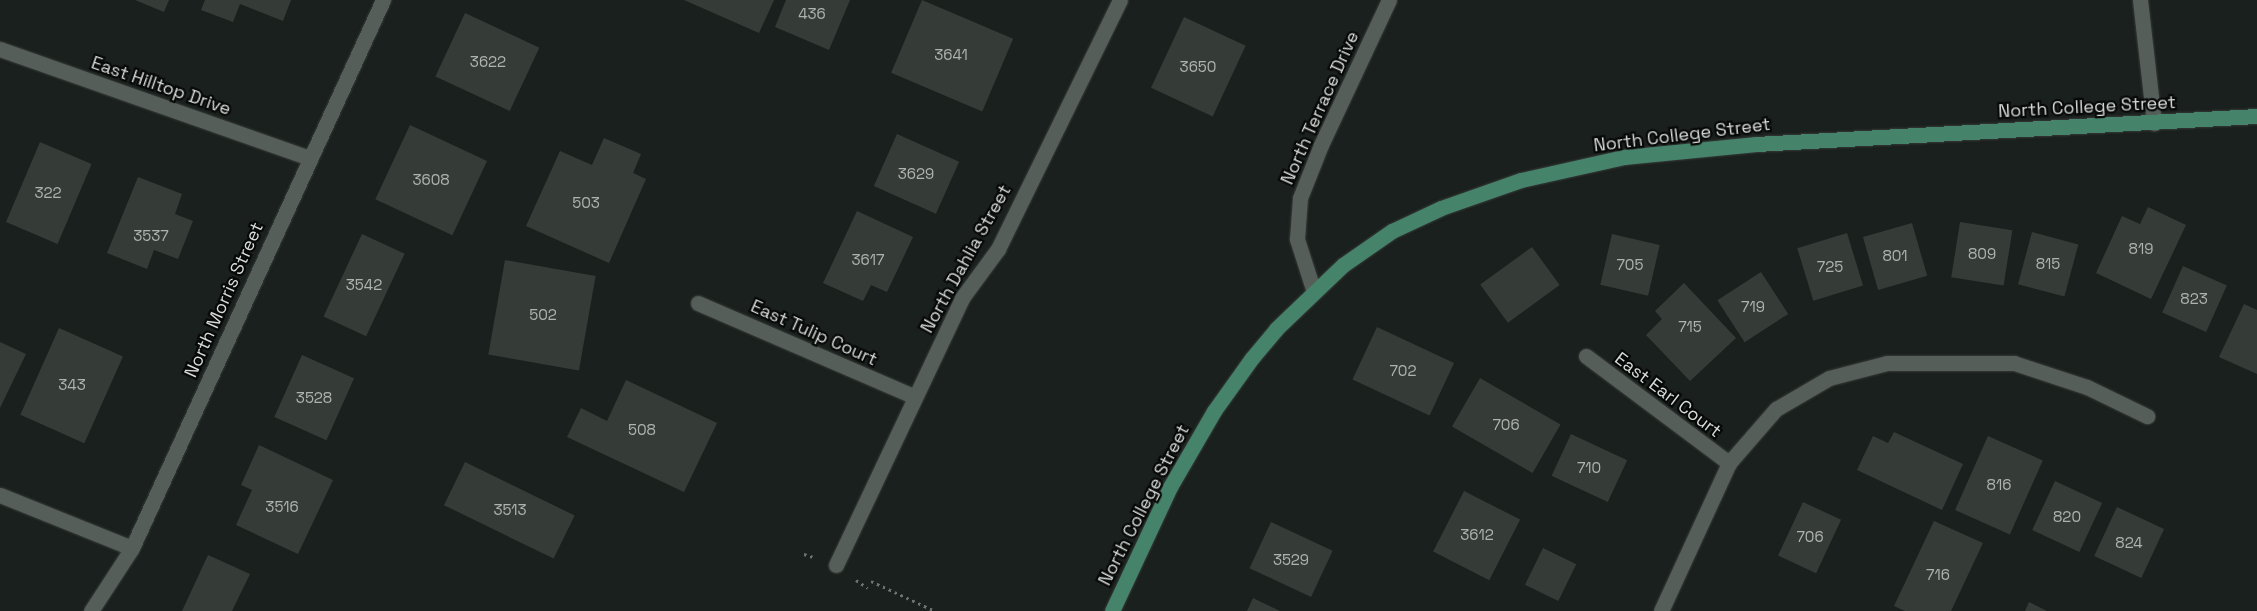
<!DOCTYPE html>
<html>
<head>
<meta charset="utf-8">
<style>
	body { margin:0 }
	#map { position:relative; width:2257px; height:611px; overflow:hidden; background:#1a201d; font-family:"Space Grotesk",sans-serif }
	div>[style] { position:absolute }
	[style*='--x'] { left:calc(var(--x)*1px); top:calc(var(--y)*1px); width:calc(var(--w)*1px); rotate:calc(var(--a)*1deg) }
	.building>* { inset:0; background:#353c38; transform-origin:0 0 }
	.path>* { height:3px; margin-top:-1.5px; transform-origin:0; background:repeating-linear-gradient(90deg,#6e7370 0 2.5px,transparent 0 6.5px) }
	.roads { filter:drop-shadow(0 0 1px #373c3a) drop-shadow(0 0 1px #373c3a) }
	.minor>* { height:15px; margin:-7.5px; padding:0 7.5px; transform-origin:7.5px; border-radius:7.5px; background:#565e5a }
	.major>* { height:15px; margin:-7.5px; padding:0 7.5px; transform-origin:7.5px; border-radius:7.5px; background:#45836b }
	span { translate:-50% -50%; white-space:nowrap; text-align:center; line-height:1.15; -webkit-text-stroke:4.5px #070908; paint-order:stroke }
	.number-label { font-size:15px; color:#aeb3b1 }
	.number-label span { -webkit-text-stroke-width:0 }
	.street-label { font-size:18px; color:#d7dbd9 }
</style>
</head>
<body>
<div id="map">
	<div class="building">
		<div style="clip-path:polygon(135px 0,169px 0,164px 12px)"></div>
		<div style="clip-path:polygon(205px 0,291px 0,283px 21px,240px 4px,233px 22px,201px 10px)"></div>
		<div style="clip-path:polygon(684px 0,774px 0,759px 33px)"></div>
		<div style="clip-path:polygon(786px 0,850px 0,829px 50px,775px 27px)"></div>
		<div style="left:922px;top:0;width:99px;height:79px;rotate:23deg"></div>
		<div style="left:465px;top:13px;width:82px;height:70px;rotate:25deg"></div>
		<div style="left:1184px;top:17px;width:68px;height:78px;rotate:25deg"></div>
		<div style="left:410px;top:125px;width:85px;height:82px;rotate:25deg"></div>
		<div style="left:897px;top:134px;width:68px;height:57px;rotate:24deg"></div>
		<div style="clip-path:polygon(604px 138px,641px 154px,633px 173px,646px 179px,609px 263px,526px 226px,560px 151px,592px 165px)"></div>
		<div style="left:40px;top:142px;width:56px;height:87px;rotate:23deg"></div>
		<div style="clip-path:polygon(138px 177px,182px 194px,175px 214px,193px 221px,178px 259px,154px 250px,147px 269px,107px 253px)"></div>
		<div style="clip-path:polygon(2148px 207px,2186px 225px,2151px 299px,2096px 273px,2122px 216px,2140px 224px)"></div>
		<div style="clip-path:polygon(857px 211px,913px 237px,887px 292px,871px 285px,863px 301px,823px 283px)"></div>
		<div style="left:1960px;top:222px;width:53px;height:56px;rotate:9deg"></div>
		<div style="left:1912px;top:223px;width:55px;height:51px;rotate:74deg"></div>
		<div style="left:2032px;top:232px;width:48px;height:54px;rotate:15deg"></div>
		<div style="left:1847px;top:233px;width:55px;height:52px;rotate:73deg"></div>
		<div style="left:362px;top:234px;width:47px;height:91px;rotate:25deg"></div>
		<div style="left:1612px;top:234px;width:49px;height:52px;rotate:13deg"></div>
		<div style="left:1532px;top:247px;width:47px;height:64px;rotate:54deg"></div>
		<div style="left:505px;top:260px;width:92px;height:96px;rotate:10deg"></div>
		<div style="left:2183px;top:266px;width:48px;height:51px;rotate:24deg"></div>
		<div style="left:1761px;top:272px;width:50px;height:52px;rotate:57deg"></div>
		<div style="clip-path:polygon(1684px 283px,1736px 338px,1690px 381px,1646px 335px,1662px 319px,1655px 311px)"></div>
		<div style="clip-path:polygon(2244px 304px,2257px 310px,2257px 374px,2219px 357px)"></div>
		<div style="left:1377px;top:327px;width:85px;height:58px;rotate:25deg"></div>
		<div style="left:59px;top:328px;width:70px;height:95px;rotate:24deg"></div>
		<div style="clip-path:polygon(0 342px,26px 354px,0 408px)"></div>
		<div style="left:302px;top:355px;width:57px;height:68px;rotate:24deg"></div>
		<div style="left:1480px;top:378px;width:93px;height:56px;rotate:30deg"></div>
		<div style="clip-path:polygon(626px 380px,717px 423px,684px 492px,567px 437px,581px 408px,607px 421px)"></div>
		<div style="clip-path:polygon(1894px 432px,1963px 464px,1942px 510px,1857px 470px,1873px 436px,1888px 443px)"></div>
		<div style="left:1571px;top:434px;width:62px;height:46px;rotate:25deg"></div>
		<div style="left:1988px;top:436px;width:60px;height:81px;rotate:24deg"></div>
		<div style="clip-path:polygon(259px 445px,333px 480px,298px 554px,236px 525px,252px 490px,241px 485px)"></div>
		<div style="left:465px;top:462px;width:122px;height:48px;rotate:26deg"></div>
		<div style="left:2055px;top:481px;width:52px;height:54px;rotate:25deg"></div>
		<div style="left:1464px;top:491px;width:63px;height:68px;rotate:27deg"></div>
		<div style="left:1803px;top:502px;width:42px;height:59px;rotate:25deg"></div>
		<div style="left:2117px;top:507px;width:52px;height:54px;rotate:25deg"></div>
		<div style="clip-path:polygon(1934px 521px,1983px 543px,1951px 611px,1905px 611px,1894px 606px)"></div>
		<div style="left:1271px;top:522px;width:68px;height:51px;rotate:25deg"></div>
		<div style="left:1543px;top:548px;width:37px;height:41px;rotate:26deg"></div>
		<div style="clip-path:polygon(208px 555px,250px 574px,232px 611px,182px 611px)"></div>
		<div style="clip-path:polygon(1253px 598px,1280px 611px,1247px 611px)"></div>
		<div style="clip-path:polygon(2029px 602px,2047px 611px,2025px 611px)"></div>
	</div>
	<div class="path">
		<div style="--x:804;--y:554;--w:9;--a:18"></div>
		<div style="--x:856;--y:580;--w:14;--a:34"></div>
		<div style="--x:871;--y:581;--w:71;--a:25.1"></div>
	</div>
	<div class="roads">
		<div class="minor">
			<div style="--x:2140;--y:0;--w:124;--a:83.5"></div>
			<div style="--x:0;--y:49;--w:329;--a:19.4"></div>
			<div style="--x:1314;--y:292;--w:56;--a:-107.8"></div>
			<div style="--x:1297;--y:239;--w:41;--a:-85.8"></div>
			<div style="--x:1300;--y:198;--w:57;--a:-68.4"></div>
			<div style="--x:1321;--y:145;--w:160;--a:-64.9"></div>
			<div style="--x:698;--y:303;--w:236;--a:23.4"></div>
			<div style="--x:1586;--y:356;--w:179;--a:36.8"></div>
			<div style="--x:0;--y:495;--w:142;--a:21.9"></div>
			<div style="--x:836;--y:565;--w:295;--a:-64.7"></div>
			<div style="--x:962;--y:298;--w:61;--a:-53.7"></div>
			<div style="--x:998;--y:249;--w:277;--a:-63.9"></div>
			<div style="--x:91;--y:611;--w:75;--a:-56.9"></div>
			<div style="--x:132;--y:548;--w:603;--a:-65.39"></div>
			<div style="--x:1661;--y:611;--w:163;--a:-65.3"></div>
			<div style="--x:1729;--y:463;--w:72;--a:-49"></div>
			<div style="--x:1776;--y:409;--w:61;--a:-30.3"></div>
			<div style="--x:1829;--y:378;--w:60;--a:-14.5"></div>
			<div style="--x:1887;--y:363;--w:127;--a:0"></div>
			<div style="--x:2014;--y:363;--w:77;--a:18.2"></div>
			<div style="--x:2087;--y:387;--w:67;--a:25.8"></div>
		</div>
		<div class="major">
			<div style="--x:1112;--y:611;--w:137;--a:-64.9"></div>
			<div style="--x:1170;--y:487;--w:88;--a:-59.9"></div>
			<div style="--x:1214;--y:411;--w:65;--a:-54.4"></div>
			<div style="--x:1252;--y:358;--w:38;--a:-50"></div>
			<div style="--x:1276;--y:329;--w:93;--a:-43.7"></div>
			<div style="--x:1343;--y:265;--w:60;--a:-34.8"></div>
			<div style="--x:1392;--y:231;--w:54;--a:-25.1"></div>
			<div style="--x:1441;--y:208;--w:85;--a:-19.3"></div>
			<div style="--x:1521;--y:180;--w:106;--a:-12.6"></div>
			<div style="--x:1624;--y:157;--w:133;--a:-5.6"></div>
			<div style="--x:1756;--y:144;--w:502;--a:-3.2"></div>
		</div>
	</div>
	<div class="number-label">
		<span style="left:812px;top:14px">436</span>
		<span style="left:951px;top:55px">3641</span>
		<span style="left:488px;top:62px">3622</span>
		<span style="left:1198px;top:67px">3650</span>
		<span style="left:916px;top:174px">3629</span>
		<span style="left:431px;top:180px">3608</span>
		<span style="left:48px;top:193px">322</span>
		<span style="left:586px;top:203px">503</span>
		<span style="left:151px;top:236px">3537</span>
		<span style="left:2141px;top:249px">819</span>
		<span style="left:1982px;top:254px">809</span>
		<span style="left:1895px;top:256px">801</span>
		<span style="left:868px;top:260px">3617</span>
		<span style="left:2048px;top:264px">815</span>
		<span style="left:1630px;top:265px">705</span>
		<span style="left:1830px;top:267px">725</span>
		<span style="left:364px;top:285px">3542</span>
		<span style="left:2194px;top:299px">823</span>
		<span style="left:1753px;top:307px">719</span>
		<span style="left:543px;top:315px">502</span>
		<span style="left:1690px;top:327px">715</span>
		<span style="left:1403px;top:371px">702</span>
		<span style="left:72px;top:385px">343</span>
		<span style="left:314px;top:398px">3528</span>
		<span style="left:1506px;top:425px">706</span>
		<span style="left:642px;top:430px">508</span>
		<span style="left:1589px;top:468px">710</span>
		<span style="left:1999px;top:485px">816</span>
		<span style="left:282px;top:507px">3516</span>
		<span style="left:510px;top:510px">3513</span>
		<span style="left:2067px;top:517px">820</span>
		<span style="left:1477px;top:535px">3612</span>
		<span style="left:1810px;top:537px">706</span>
		<span style="left:2129px;top:543px">824</span>
		<span style="left:1291px;top:560px">3529</span>
		<span style="left:1938px;top:575px">716</span>
	</div>
	<div class="street-label">
		<span style="left:161px;top:86px;rotate:19deg">East Hilltop Drive</span>
		<span style="left:2087px;top:107px;rotate:-3deg">North College Street</span>
		<span style="left:1320px;top:108px;rotate:-66deg">North Terrace Drive</span>
		<span style="left:1682px;top:135px;rotate:-7deg">North College Street</span>
		<span style="left:966px;top:259px;rotate:-61deg">North Dahlia Street</span>
		<span style="left:224px;top:300px;rotate:-66deg">North Morris Street</span>
		<span style="left:814px;top:333px;rotate:24deg">East Tulip Court</span>
		<span style="left:1668px;top:395px;rotate:37deg">East Earl Court</span>
		<span style="left:1144px;top:505px;rotate:-63deg">North College Street</span>
	</div>
</div>
</body>
</html>
